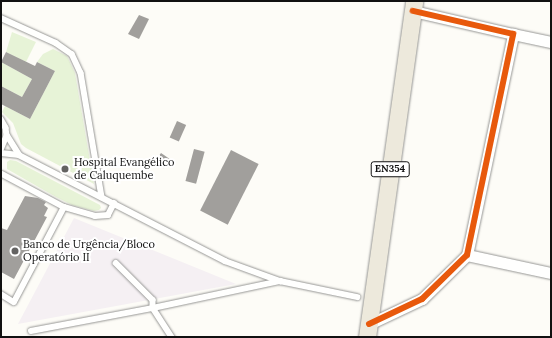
<!DOCTYPE html>
<html>
<head>
<meta charset="utf-8">
<style>
	body { margin:0 }
	#map { position:relative; width:552px; height:338px; overflow:hidden; background:#fdfcf7; font-family:Lora,serif }
	div>[style] { position:absolute }
	[style*='--x'] { left:calc(var(--x)*1px); top:calc(var(--y)*1px); width:calc(var(--w)*1px); rotate:calc(var(--a)*1deg) }
	.industrial>* { inset:0; background:#f5f0f3 }
	.green>* { inset:0; background:#e7f3d7 }
	.building>* { inset:0; background:#a19f9c; transform-origin:0 0 }
	.roads { filter:drop-shadow(0 0 1px #979795) drop-shadow(0 0 1px #979795) }
	.service>* { height:5.5px; margin:-2.75px; padding:0 2.75px; transform-origin:2.75px; border-radius:2.75px; background:#fffffe }
	.minor>* { height:11px; margin:-5.5px; padding:0 5.5px; transform-origin:5.5px; border-radius:5.5px; background:#fffffe }
	.primary>* { height:17px; margin:-8.5px; padding:0 8.5px; transform-origin:8.5px; border-radius:8.5px; background:#ede9dc }
	.cycleway>* { height:6px; margin:-3px; padding:0 3px; transform-origin:3px; border-radius:3px; background:#e8590c }
	.dots>* { width:11px; height:11px; translate:-50% -50%; box-sizing:border-box; border:2px solid #fff; border-radius:50% }
	span { translate:-50% -50%; white-space:nowrap; text-align:center; line-height:1.15; -webkit-text-stroke:4px #fff; paint-order:stroke }
	.shield-label span { padding:1px 3px; background:#fff; border:1px solid; border-radius:3px; -webkit-text-stroke-width:0 }
	.shield-label { font-size:10px; color:#111; font-weight:700 }
	.poi-label { font-size:11px; color:#111 }
	.left { translate:0 -50%; text-align:left }
	.frame { position:absolute; inset:0; border:2px solid #111; pointer-events:none }
</style>
</head>
<body>
<div id="map">
	<div class="industrial">
		<div style="clip-path:polygon(74px 218px,236px 284px,18px 324px)"></div>
	</div>
	<div class="green">
		<div style="clip-path:polygon(12px 32px,36px 42px,26px 62px,6px 52px)"></div>
		<div style="clip-path:polygon(53px 49px,67px 56px,75px 73px,94px 184px,26px 148px,21px 144px,13px 123px,2px 112px,5px 106px,30px 119px,55px 71px,37px 62px,43px 54px)"></div>
		<div style="clip-path:polygon(1px 62px,32px 79px,22px 97px,1px 86px)"></div>
		<div style="clip-path:polygon(10px 160px,16px 161px,100px 205px,101px 208px,99px 210px,94px 211px,72px 205px,56px 197px,7px 169px,7px 162px)"></div>
	</div>
	<div class="building">
		<div style="clip-path:polygon(139px 15px,149px 19px,139px 39px,128px 34px)"></div>
		<div style="clip-path:polygon(6px 52px,35px 66px,37px 62px,55px 71px,30px 119px,1px 104px,1px 86px,22px 97px,32px 79px,1px 62px)"></div>
		<div style="left:177px;top:121px;width:10px;height:18px;rotate:24deg"></div>
		<div style="left:194px;top:149px;width:11px;height:33px;rotate:15deg"></div>
		<div style="left:231px;top:150px;width:31px;height:68px;rotate:27deg"></div>
		<div style="left:161px;top:153px;width:11px;height:11px;rotate:34deg"></div>
		<div style="clip-path:polygon(25px 196px,38px 198px,46px 202px,44px 205px,48px 208px,44px 216px,47px 217px,14px 279px,1px 272px,1px 228px,7px 230px)"></div>
	</div>
	<div class="roads">
		<div class="service">
			<div style="--x:1;--y:18;--w:60;--a:24.4"></div>
			<div style="--x:56;--y:43;--w:19;--a:35"></div>
			<div style="--x:72;--y:54;--w:21;--a:65"></div>
			<div style="--x:81;--y:73;--w:126;--a:80.4"></div>
			<div style="--x:1;--y:119;--w:10;--a:61"></div>
			<div style="--x:6;--y:128;--w:8;--a:83"></div>
			<div style="--x:7;--y:136;--w:15;--a:113"></div>
			<div style="--x:1;--y:153;--w:18;--a:6"></div>
			<div style="--x:19;--y:155;--w:22;--a:-122"></div>
			<div style="--x:19;--y:155;--w:232;--a:27.2"></div>
			<div style="--x:225;--y:261;--w:59;--a:20"></div>
			<div style="--x:280;--y:281;--w:79;--a:11.7"></div>
			<div style="--x:2;--y:174;--w:70;--a:28"></div>
			<div style="--x:64;--y:207;--w:32;--a:16"></div>
			<div style="--x:95;--y:216;--w:13;--a:-4"></div>
			<div style="--x:108;--y:215;--w:13;--a:-63"></div>
			<div style="--x:116;--y:263;--w:52;--a:45"></div>
			<div style="--x:153;--y:300;--w:8;--a:90"></div>
			<div style="--x:153;--y:308;--w:130;--a:-12"></div>
			<div style="--x:1;--y:294;--w:15;--a:32"></div>
			<div style="--x:14;--y:302;--w:107;--a:-62.2"></div>
			<div style="--x:31;--y:331;--w:124;--a:-10.7"></div>
			<div style="--x:153;--y:308;--w:35;--a:57"></div>
		</div>
		<div class="minor">
			<div style="--x:513;--y:34;--w:39;--a:12"></div>
			<div style="--x:467;--y:255;--w:86;--a:12.1"></div>
			<div style="--x:369;--y:324;--w:59;--a:-25.3"></div>
			<div style="--x:422;--y:299;--w:63;--a:-44.4"></div>
			<div style="--x:467;--y:255;--w:226;--a:-78.2"></div>
			<div style="--x:513;--y:34;--w:103;--a:-167"></div>
		</div>
		<div class="primary">
			<div style="--x:367;--y:337;--w:339;--a:-82"></div>
		</div>
	</div>
	<div class="cycleway">
		<div style="--x:369;--y:324;--w:59;--a:-25.3"></div>
		<div style="--x:422;--y:299;--w:63;--a:-44.4"></div>
		<div style="--x:467;--y:255;--w:226;--a:-78.2"></div>
		<div style="--x:513;--y:34;--w:103;--a:-167"></div>
	</div>
	<div class="dots">
		<div style="left:65px;top:169px;background:#646362"></div>
		<div style="left:15px;top:251px;background:#646362"></div>
	</div>
	<div class="shield-label">
		<span style="left:390px;top:169px">EN354</span>
	</div>
	<div class="poi-label">
		<span class="left" style="left:74px;top:169px">Hospital Evangélico<br>de Caluquembe</span>
		<span class="left" style="left:23px;top:251px">Banco de Urgência/Bloco<br>Operatório II</span>
	</div>
	<div class="frame"></div>
</div>
</body>
</html>
